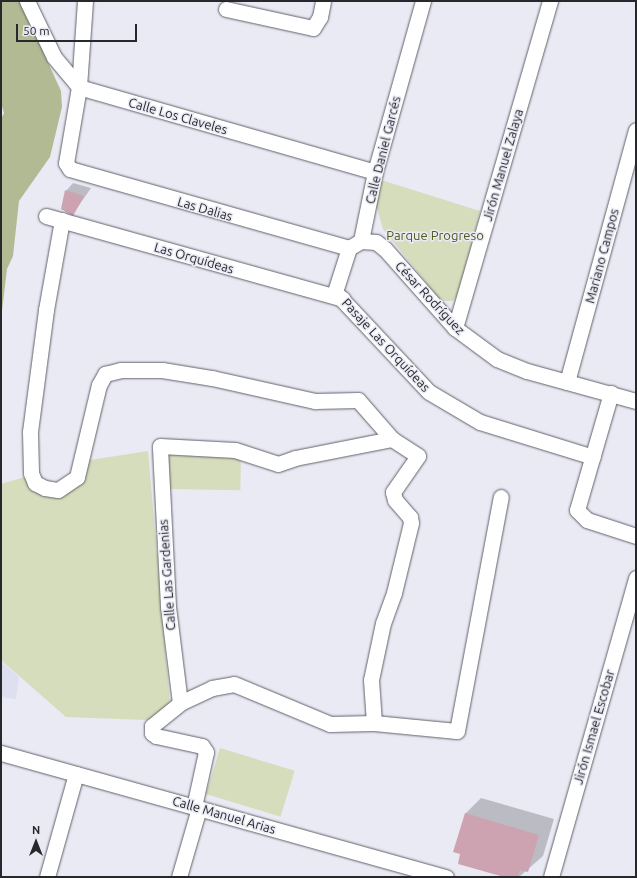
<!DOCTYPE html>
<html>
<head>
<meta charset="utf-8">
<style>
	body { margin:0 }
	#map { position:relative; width:637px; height:878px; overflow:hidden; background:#e9eaf4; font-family:Ubuntu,sans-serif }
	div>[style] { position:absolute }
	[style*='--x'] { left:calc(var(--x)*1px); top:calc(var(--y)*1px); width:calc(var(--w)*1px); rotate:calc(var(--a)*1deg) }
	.built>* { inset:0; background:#dee0f1 }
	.green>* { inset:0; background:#d5ddbc; transform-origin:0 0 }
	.forest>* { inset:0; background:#b2ba94 }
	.shadow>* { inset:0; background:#0003 }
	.building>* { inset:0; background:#cda3b1 }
	.roads { filter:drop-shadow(0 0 1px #606169) drop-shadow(0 0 1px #606169) }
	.street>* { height:15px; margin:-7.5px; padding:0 7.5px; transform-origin:7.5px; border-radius:7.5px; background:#fff }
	span { translate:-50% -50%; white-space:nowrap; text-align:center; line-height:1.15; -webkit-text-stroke:3px #e9eaf4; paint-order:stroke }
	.street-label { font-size:13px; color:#27282c }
	.park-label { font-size:13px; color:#4f591e }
	.frame { position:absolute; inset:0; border:2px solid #27282c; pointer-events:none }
	.north { position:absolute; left:16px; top:822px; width:40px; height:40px; -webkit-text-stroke:3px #e9eaf4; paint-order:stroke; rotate:0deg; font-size:11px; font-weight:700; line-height:16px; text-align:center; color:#27282c }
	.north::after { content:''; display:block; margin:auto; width:14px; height:18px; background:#27282c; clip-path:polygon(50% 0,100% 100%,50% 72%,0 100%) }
	.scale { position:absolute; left:16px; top:24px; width:121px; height:18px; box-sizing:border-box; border:2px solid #27282c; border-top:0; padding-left:5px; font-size:12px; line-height:14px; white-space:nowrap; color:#27282c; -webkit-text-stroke:3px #e9eaf4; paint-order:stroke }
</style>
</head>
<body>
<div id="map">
	<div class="built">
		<div style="clip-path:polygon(1px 661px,19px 677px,16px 699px,1px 697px)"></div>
	</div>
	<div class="green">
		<div style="clip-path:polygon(378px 179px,480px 211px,459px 295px,453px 301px,444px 301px,438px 297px,383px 229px,376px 205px)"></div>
		<div style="clip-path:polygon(148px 451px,170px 704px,153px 718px,146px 720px,66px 717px,1px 660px,1px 484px,25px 477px,29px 483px,79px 482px,90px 460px)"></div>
		<div style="left:169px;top:451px;width:72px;height:38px;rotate:1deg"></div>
		<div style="left:220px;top:748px;width:78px;height:48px;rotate:17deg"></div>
	</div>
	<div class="forest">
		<div style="clip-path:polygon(1px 1px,20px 1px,61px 91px,62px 107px,50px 157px,19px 201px,13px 256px,7px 269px,1px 319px,1px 119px,4px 113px,1px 103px)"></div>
	</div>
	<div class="shadow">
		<div style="clip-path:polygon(73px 183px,91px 188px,73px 214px,66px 191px)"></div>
		<div style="clip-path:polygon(481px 798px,554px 819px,543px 856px,519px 877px,507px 877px,462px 853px,466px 813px)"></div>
	</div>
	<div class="building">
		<div style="clip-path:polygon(65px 190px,84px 196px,73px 216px,61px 209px)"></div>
		<div style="clip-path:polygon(465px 813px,539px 835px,528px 872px,520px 870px,518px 877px,504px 877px,458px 864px,460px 854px,453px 852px)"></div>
	</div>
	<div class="roads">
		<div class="street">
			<div style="--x:27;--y:1;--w:62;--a:64.3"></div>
			<div style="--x:54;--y:57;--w:39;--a:50"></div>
			<div style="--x:79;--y:87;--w:308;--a:16"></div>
			<div style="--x:85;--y:1;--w:86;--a:94"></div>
			<div style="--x:79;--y:87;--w:77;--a:99.7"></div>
			<div style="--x:66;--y:163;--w:7;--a:56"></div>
			<div style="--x:70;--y:169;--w:290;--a:15.8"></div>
			<div style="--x:423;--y:1;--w:178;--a:105.7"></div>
			<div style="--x:375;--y:172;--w:70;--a:101.5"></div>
			<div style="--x:361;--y:241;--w:14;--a:150"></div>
			<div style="--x:349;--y:248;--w:46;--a:107.7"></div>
			<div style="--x:335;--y:292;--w:137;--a:46.8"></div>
			<div style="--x:429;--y:392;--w:59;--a:30.5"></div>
			<div style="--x:480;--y:422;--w:118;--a:17.2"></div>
			<div style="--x:226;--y:9;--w:89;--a:12.3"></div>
			<div style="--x:313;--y:28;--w:13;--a:-58"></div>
			<div style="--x:320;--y:17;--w:16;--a:-79"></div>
			<div style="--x:46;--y:216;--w:308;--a:15.6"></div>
			<div style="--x:62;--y:220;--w:91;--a:100.1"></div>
			<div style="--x:46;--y:310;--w:123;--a:97.5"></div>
			<div style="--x:30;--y:432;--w:41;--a:88.6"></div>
			<div style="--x:31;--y:473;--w:11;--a:68"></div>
			<div style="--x:35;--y:483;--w:11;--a:27"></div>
			<div style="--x:45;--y:488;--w:13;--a:9"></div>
			<div style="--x:58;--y:490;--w:23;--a:-34"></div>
			<div style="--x:77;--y:477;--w:95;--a:-76.6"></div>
			<div style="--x:99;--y:385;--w:13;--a:-61"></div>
			<div style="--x:105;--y:374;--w:16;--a:-14"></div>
			<div style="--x:121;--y:370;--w:41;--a:0"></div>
			<div style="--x:162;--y:370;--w:51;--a:9.1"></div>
			<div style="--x:212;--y:378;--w:106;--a:12.6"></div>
			<div style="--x:315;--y:401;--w:43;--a:-1.3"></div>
			<div style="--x:358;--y:400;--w:52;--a:48.9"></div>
			<div style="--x:392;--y:439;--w:31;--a:33"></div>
			<div style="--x:418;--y:456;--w:44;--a:124.8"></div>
			<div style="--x:393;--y:492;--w:8;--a:76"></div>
			<div style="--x:395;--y:500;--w:23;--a:49"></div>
			<div style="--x:410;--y:517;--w:6;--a:81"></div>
			<div style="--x:411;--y:523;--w:72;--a:103.7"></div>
			<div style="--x:394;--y:593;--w:32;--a:110"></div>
			<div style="--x:383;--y:623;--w:58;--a:101.9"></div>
			<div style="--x:371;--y:680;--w:43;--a:86"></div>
			<div style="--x:361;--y:241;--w:15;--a:4"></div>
			<div style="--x:376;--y:242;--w:11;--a:38"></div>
			<div style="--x:385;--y:249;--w:106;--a:48.5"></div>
			<div style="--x:455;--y:328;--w:52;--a:36.4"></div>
			<div style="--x:497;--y:359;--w:32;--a:22"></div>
			<div style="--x:527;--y:371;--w:113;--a:15.4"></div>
			<div style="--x:455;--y:328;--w:341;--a:-73.8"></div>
			<div style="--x:567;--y:382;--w:261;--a:-74.7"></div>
			<div style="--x:611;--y:393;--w:122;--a:106.2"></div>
			<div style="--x:577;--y:510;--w:14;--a:45"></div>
			<div style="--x:587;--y:520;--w:52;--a:18.1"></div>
			<div style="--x:180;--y:703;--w:98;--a:-97.1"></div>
			<div style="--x:168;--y:606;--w:160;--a:-92.9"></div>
			<div style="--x:160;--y:446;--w:75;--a:3.1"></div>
			<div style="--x:235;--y:450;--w:45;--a:18"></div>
			<div style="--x:278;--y:464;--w:18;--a:-19"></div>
			<div style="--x:295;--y:458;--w:99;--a:-11.1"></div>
			<div style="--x:1;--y:753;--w:462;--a:15.6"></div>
			<div style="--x:194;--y:807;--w:56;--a:-77.7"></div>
			<div style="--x:206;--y:752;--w:7;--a:-124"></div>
			<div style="--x:202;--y:746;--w:47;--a:-167.7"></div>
			<div style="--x:156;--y:736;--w:5;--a:-143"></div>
			<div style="--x:152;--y:733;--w:7;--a:-90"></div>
			<div style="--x:152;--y:726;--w:36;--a:-39"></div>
			<div style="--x:180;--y:703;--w:35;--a:-25"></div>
			<div style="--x:212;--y:688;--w:22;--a:-10"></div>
			<div style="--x:234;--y:684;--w:104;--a:22.6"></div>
			<div style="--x:330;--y:724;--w:44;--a:-1.3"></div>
			<div style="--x:374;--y:723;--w:83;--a:5.5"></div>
			<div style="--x:457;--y:731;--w:238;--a:-79.4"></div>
			<div style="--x:47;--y:877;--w:107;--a:-74.3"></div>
			<div style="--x:179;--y:877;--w:72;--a:-73.8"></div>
			<div style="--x:551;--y:877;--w:311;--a:-74.1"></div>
		</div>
	</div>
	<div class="street-label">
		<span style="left:178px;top:116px;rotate:16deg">Calle Los Claveles</span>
		<span style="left:383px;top:150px;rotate:-76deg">Calle Daniel Garcés</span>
		<span style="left:503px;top:165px;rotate:-74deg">Jirón Manuel Zalaya</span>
		<span style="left:205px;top:209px;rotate:16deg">Las Dalias</span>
		<span style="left:602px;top:256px;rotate:-75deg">Mariano Campos</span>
		<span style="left:194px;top:258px;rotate:16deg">Las Orquídeas</span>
		<span style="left:430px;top:298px;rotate:47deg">César Rodríguez</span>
		<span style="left:386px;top:345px;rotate:47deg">Pasaje Las Orquídeas</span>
		<span style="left:167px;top:575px;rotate:-94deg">Calle Las Gardenias</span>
		<span style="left:594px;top:727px;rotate:-74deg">Jirón Ismael Escobar</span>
		<span style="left:224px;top:815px;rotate:16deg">Calle Manuel Arias</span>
	</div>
	<div class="park-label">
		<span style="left:435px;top:235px">Parque Progreso</span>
	</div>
	<div class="frame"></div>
	<div class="north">N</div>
	<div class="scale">50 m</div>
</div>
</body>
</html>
